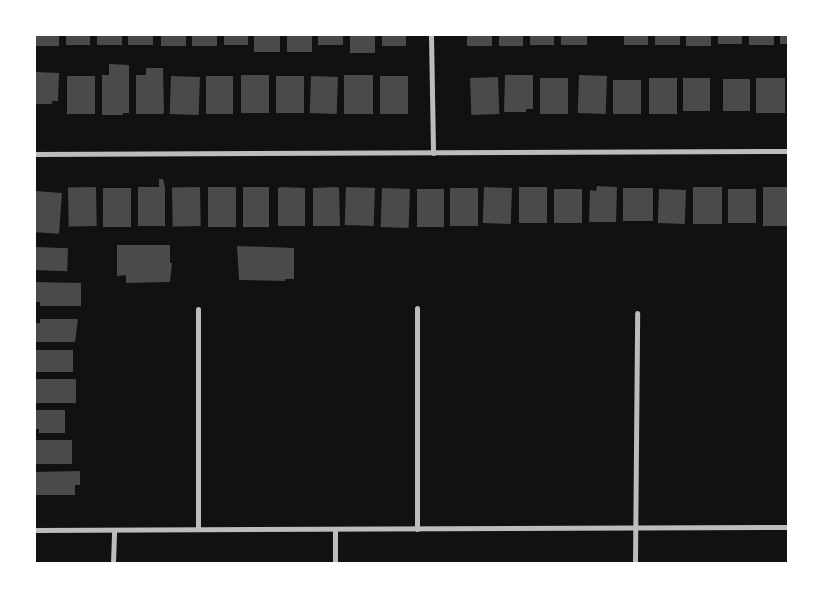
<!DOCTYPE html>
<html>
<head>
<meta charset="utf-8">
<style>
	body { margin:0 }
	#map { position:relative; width:823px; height:598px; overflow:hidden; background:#111; font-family:Bitter,serif }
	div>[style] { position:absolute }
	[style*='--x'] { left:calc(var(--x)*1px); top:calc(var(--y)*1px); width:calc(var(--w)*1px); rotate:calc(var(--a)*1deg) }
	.building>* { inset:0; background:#4a4a4a; transform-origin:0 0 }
	.minor>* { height:5px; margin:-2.5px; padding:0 2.5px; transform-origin:2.5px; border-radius:2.5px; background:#bcbcbc }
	span { translate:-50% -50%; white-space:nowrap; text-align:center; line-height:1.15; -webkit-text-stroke:4.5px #fff; paint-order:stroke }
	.frame { position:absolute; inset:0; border:36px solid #fff; pointer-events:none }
</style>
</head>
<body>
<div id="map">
	<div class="building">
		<div style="left:35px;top:35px;width:24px;height:11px"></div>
		<div style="left:66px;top:35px;width:24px;height:10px"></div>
		<div style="left:97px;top:35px;width:25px;height:10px"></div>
		<div style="left:128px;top:35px;width:25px;height:10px"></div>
		<div style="left:161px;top:35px;width:25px;height:11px"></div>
		<div style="left:192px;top:35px;width:25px;height:11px"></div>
		<div style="left:224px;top:35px;width:24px;height:10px"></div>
		<div style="left:254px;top:35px;width:26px;height:17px"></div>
		<div style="left:287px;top:35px;width:25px;height:17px"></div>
		<div style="left:318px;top:35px;width:25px;height:10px"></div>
		<div style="left:350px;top:35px;width:25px;height:18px"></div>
		<div style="left:382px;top:35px;width:24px;height:11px"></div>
		<div style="left:467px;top:35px;width:25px;height:11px"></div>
		<div style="left:499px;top:35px;width:24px;height:11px"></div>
		<div style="left:530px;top:35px;width:24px;height:10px"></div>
		<div style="left:561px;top:35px;width:26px;height:10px"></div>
		<div style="left:624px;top:35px;width:24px;height:10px"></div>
		<div style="left:655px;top:35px;width:25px;height:10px"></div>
		<div style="left:686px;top:35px;width:25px;height:11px"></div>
		<div style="left:718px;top:35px;width:24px;height:9px"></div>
		<div style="left:749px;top:35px;width:25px;height:10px"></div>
		<div style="left:780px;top:35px;width:8px;height:9px"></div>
		<div style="clip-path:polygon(109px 64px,129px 65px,129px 113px,123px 113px,123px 115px,102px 115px,102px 75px,109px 75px)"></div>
		<div style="clip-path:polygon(146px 68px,163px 68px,164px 113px,162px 114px,136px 114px,136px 75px,146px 75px)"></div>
		<div style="clip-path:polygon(35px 72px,59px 73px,58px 101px,52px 101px,52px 104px,35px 104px)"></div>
		<div style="left:241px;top:75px;width:28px;height:38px"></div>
		<div style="left:344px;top:75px;width:29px;height:39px"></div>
		<div style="clip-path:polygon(505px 75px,533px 75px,533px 109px,526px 109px,526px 112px,504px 112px)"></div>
		<div style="left:579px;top:75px;width:28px;height:38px;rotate:2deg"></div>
		<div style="left:67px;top:76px;width:28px;height:38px"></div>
		<div style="left:171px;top:76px;width:29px;height:38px;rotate:2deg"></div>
		<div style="left:206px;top:76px;width:27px;height:38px"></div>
		<div style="left:276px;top:76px;width:28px;height:37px"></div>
		<div style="left:311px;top:76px;width:27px;height:37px;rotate:2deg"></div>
		<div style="left:380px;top:76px;width:28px;height:38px"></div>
		<div style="left:498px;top:77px;width:37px;height:28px;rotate:88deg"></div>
		<div style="left:540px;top:78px;width:28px;height:36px"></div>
		<div style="left:649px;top:78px;width:28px;height:36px"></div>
		<div style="left:683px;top:78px;width:27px;height:33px"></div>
		<div style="left:756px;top:78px;width:29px;height:35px"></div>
		<div style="left:723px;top:79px;width:27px;height:32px"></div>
		<div style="left:613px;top:80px;width:28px;height:34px"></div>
		<div style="clip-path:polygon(159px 179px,163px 179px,165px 188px,165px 226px,138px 226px,138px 187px,159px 187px)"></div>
		<div style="clip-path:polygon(597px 186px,617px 187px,616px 222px,589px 222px,590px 190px,596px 191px)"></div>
		<div style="left:96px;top:187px;width:39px;height:28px;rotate:89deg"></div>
		<div style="left:200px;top:187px;width:39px;height:28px;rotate:89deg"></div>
		<div style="left:208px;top:187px;width:28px;height:40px"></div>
		<div style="left:243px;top:187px;width:26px;height:40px"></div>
		<div style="clip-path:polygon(281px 187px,305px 188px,305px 226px,278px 226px,278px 188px)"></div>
		<div style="clip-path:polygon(336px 187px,339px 188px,340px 226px,313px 226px,313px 188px)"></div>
		<div style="left:346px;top:187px;width:29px;height:38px;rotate:2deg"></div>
		<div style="left:484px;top:187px;width:28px;height:36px;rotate:2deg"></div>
		<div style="left:519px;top:187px;width:28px;height:36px"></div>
		<div style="left:693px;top:187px;width:29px;height:37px"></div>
		<div style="left:763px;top:187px;width:24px;height:39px"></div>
		<div style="left:103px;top:188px;width:28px;height:39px"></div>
		<div style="left:382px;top:188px;width:28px;height:39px;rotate:2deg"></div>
		<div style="left:450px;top:188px;width:28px;height:38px"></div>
		<div style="left:623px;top:188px;width:30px;height:33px"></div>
		<div style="left:417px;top:189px;width:27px;height:38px"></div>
		<div style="left:554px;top:189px;width:28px;height:34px"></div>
		<div style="left:659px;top:189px;width:27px;height:34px;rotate:2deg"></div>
		<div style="left:728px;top:189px;width:28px;height:34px"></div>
		<div style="left:35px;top:191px;width:27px;height:41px;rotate:4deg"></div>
		<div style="clip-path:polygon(117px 245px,170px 245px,170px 263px,172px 263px,170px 282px,126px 283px,126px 275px,117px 276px)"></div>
		<div style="clip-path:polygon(237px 246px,294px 248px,294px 279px,285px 279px,285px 281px,239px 280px)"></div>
		<div style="left:35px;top:247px;width:33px;height:23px;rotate:2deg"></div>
		<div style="clip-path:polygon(35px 282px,81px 283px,81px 306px,40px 306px,40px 302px,35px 302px)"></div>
		<div style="clip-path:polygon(40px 319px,78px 319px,75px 342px,35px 342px,35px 323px,40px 323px)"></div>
		<div style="left:35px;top:350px;width:38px;height:22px"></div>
		<div style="left:35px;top:379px;width:41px;height:24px"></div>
		<div style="clip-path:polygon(35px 410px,65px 410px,65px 433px,39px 433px,39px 429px,35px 429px)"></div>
		<div style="left:35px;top:440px;width:37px;height:24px"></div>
		<div style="clip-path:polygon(80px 471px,80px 485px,75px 485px,75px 495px,35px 495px,35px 472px)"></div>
	</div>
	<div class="minor">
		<div style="--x:431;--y:35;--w:118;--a:89"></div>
		<div style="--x:35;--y:154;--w:753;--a:-0.23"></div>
		<div style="--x:417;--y:308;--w:221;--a:90"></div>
		<div style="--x:198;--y:309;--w:220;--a:90"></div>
		<div style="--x:335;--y:529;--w:34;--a:90"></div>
		<div style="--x:35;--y:530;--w:753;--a:-0.23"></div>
		<div style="--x:113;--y:563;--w:33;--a:-88"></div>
		<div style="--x:635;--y:563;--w:250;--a:-89.5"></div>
	</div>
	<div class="frame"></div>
</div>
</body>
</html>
